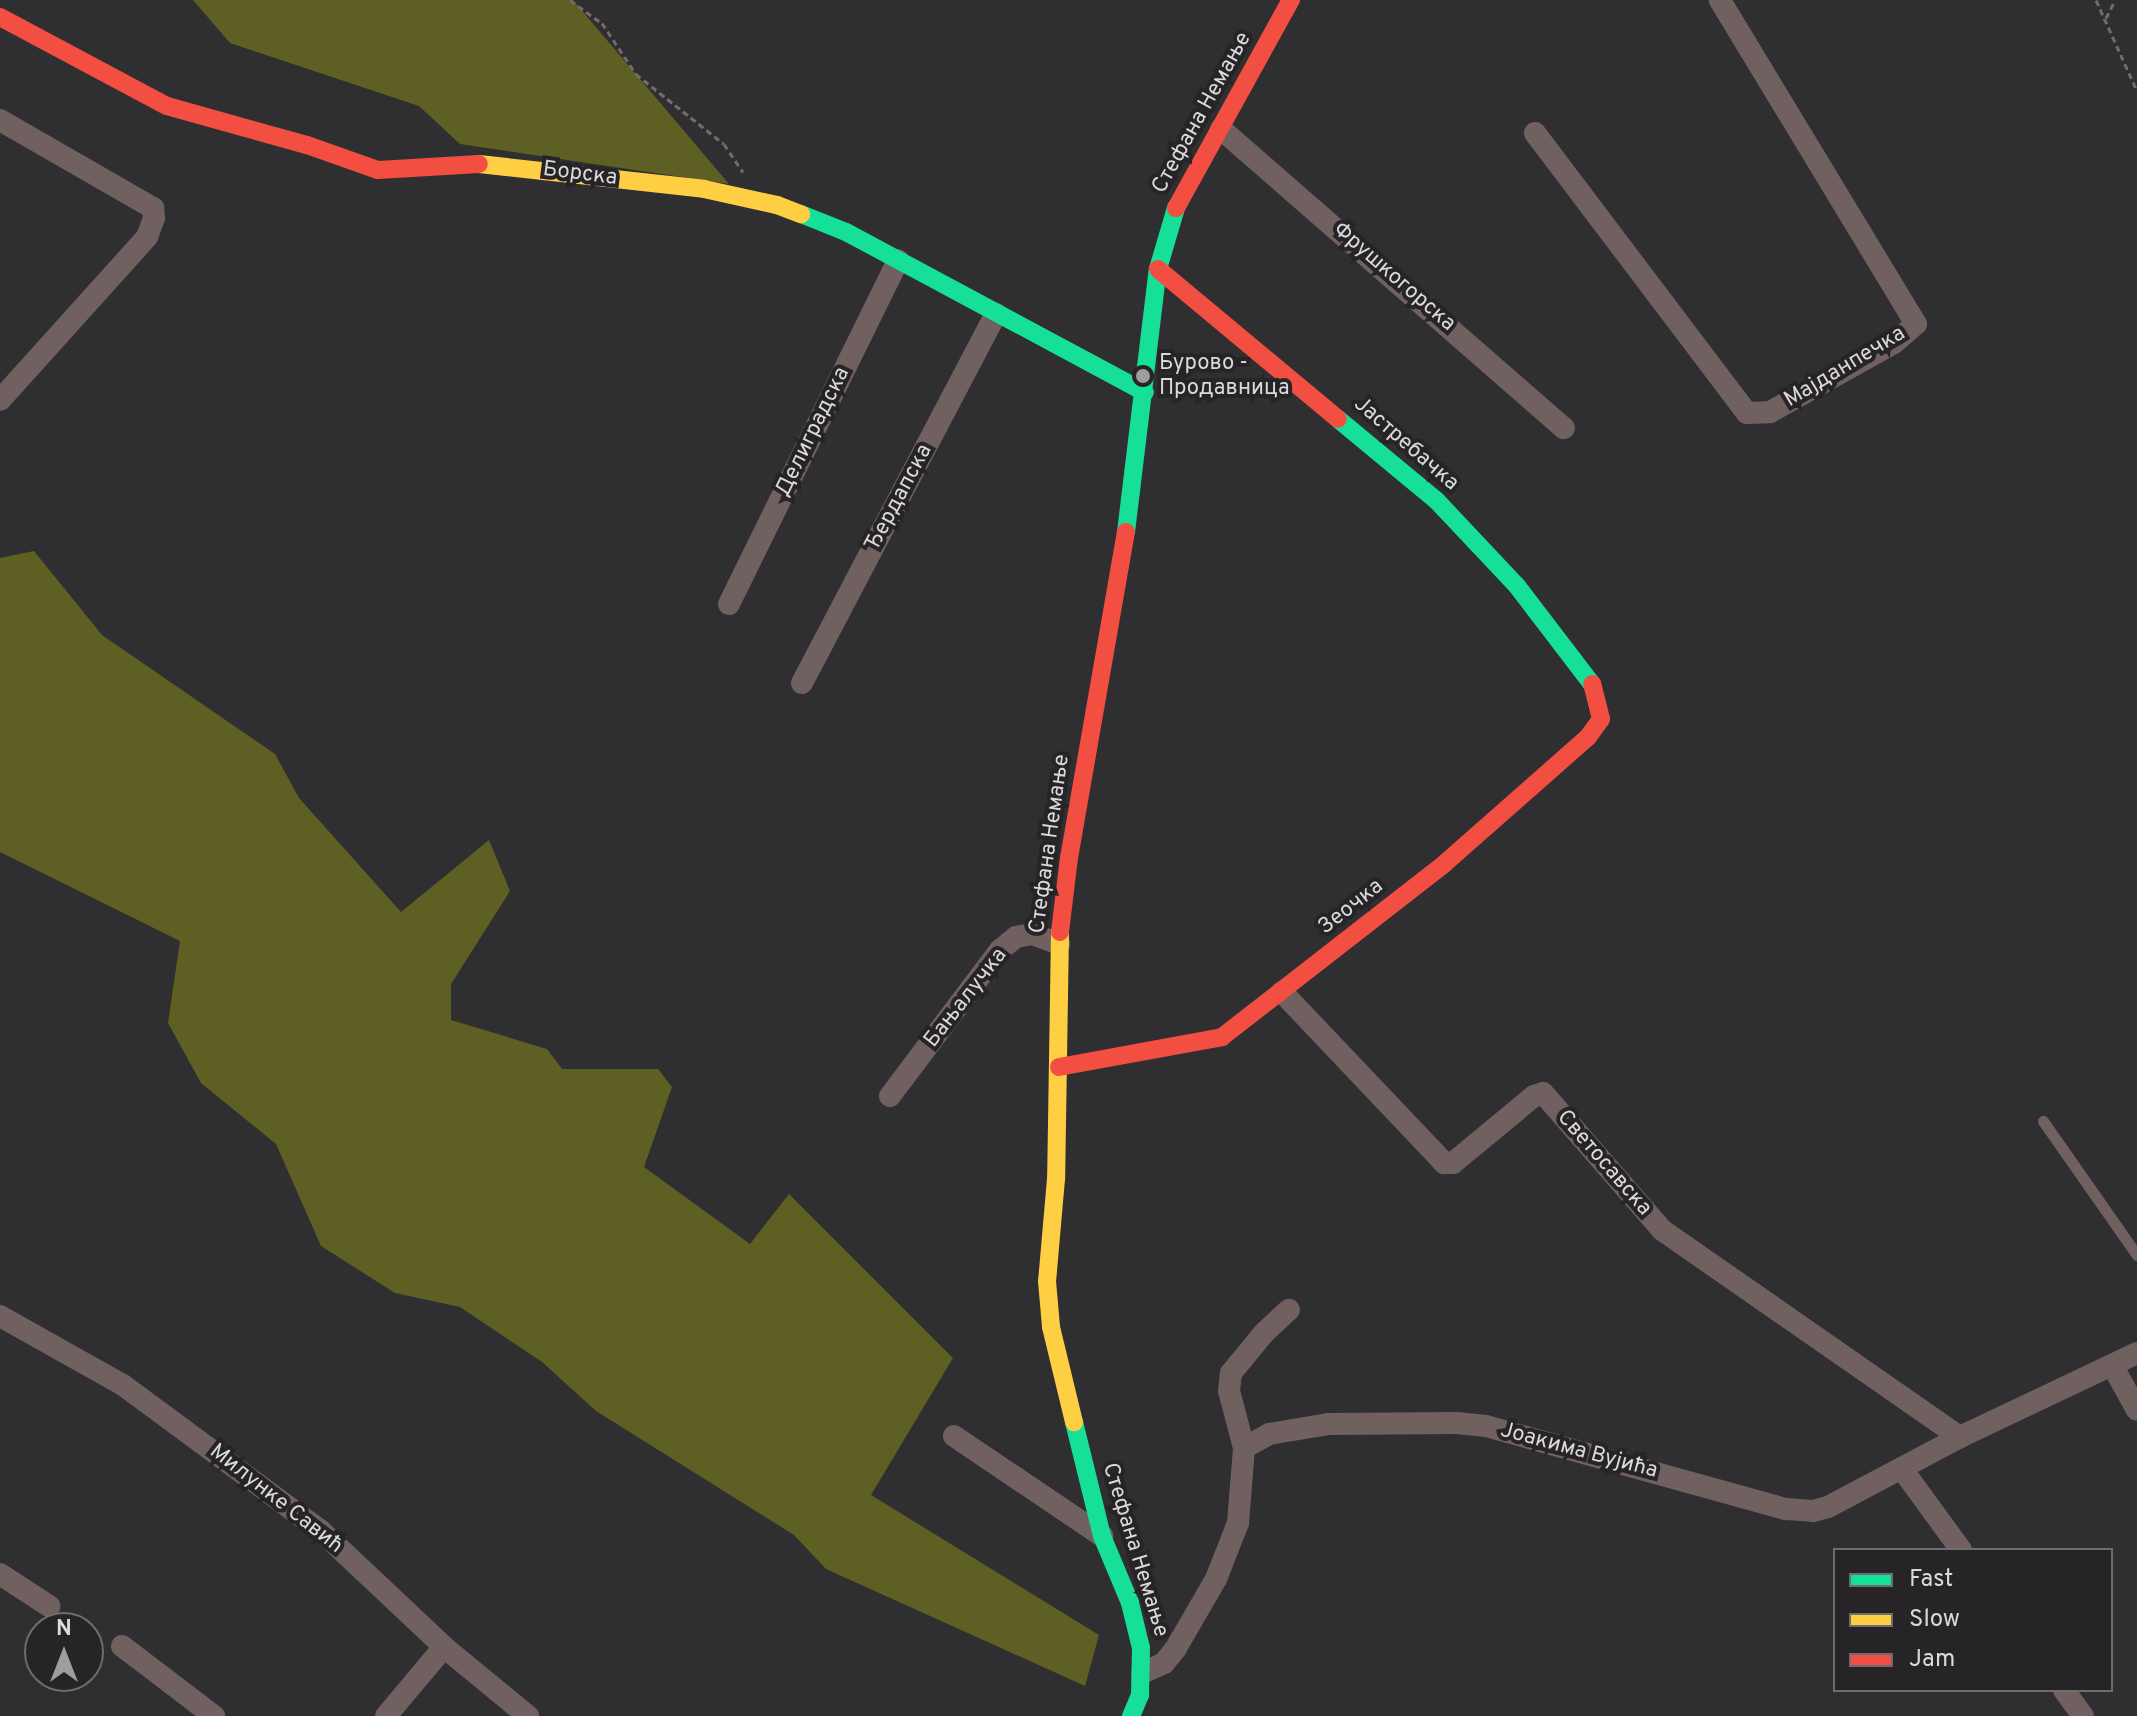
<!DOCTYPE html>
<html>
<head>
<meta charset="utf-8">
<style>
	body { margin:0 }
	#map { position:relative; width:2137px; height:1716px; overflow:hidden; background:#2f2e30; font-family:Overpass,sans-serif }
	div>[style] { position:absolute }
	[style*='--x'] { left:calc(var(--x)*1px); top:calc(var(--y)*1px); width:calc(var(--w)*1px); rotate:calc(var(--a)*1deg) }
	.forest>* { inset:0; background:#5d6022 }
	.path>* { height:3px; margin-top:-1.5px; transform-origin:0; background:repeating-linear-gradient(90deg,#746a6b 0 6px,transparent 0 10px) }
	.lane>* { height:11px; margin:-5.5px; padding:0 5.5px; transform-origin:5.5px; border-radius:5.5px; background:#706160 }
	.street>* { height:22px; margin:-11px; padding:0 11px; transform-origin:11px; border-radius:11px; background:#706160 }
	.fast>* { height:18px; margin:-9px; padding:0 9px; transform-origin:9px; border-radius:9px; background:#16e098 }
	.slow>* { height:18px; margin:-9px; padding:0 9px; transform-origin:9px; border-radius:9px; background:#ffcf43 }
	.jam>* { height:18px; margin:-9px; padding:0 9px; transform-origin:9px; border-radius:9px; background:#f24e42 }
	.dots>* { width:22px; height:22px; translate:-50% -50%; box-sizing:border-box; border:4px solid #262427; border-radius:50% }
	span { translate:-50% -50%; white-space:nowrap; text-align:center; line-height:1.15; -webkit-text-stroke:8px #262427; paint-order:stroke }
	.street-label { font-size:22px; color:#dbd9db }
	.poi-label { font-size:22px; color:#dbd9db }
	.left { translate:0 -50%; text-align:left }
	.legend { position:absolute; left:1833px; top:1548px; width:280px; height:144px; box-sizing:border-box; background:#262427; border:2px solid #6e6c6f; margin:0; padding:10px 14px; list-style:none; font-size:24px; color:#dbd9db }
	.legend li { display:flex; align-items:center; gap:16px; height:40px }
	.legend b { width:40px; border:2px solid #6e6c6f }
	.north { position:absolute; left:24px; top:1612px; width:80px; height:80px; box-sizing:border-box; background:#262427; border:2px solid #6e6c6f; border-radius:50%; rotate:0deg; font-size:22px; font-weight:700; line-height:32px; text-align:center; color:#dbd9db }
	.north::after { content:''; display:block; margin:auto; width:28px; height:36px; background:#9f9d9f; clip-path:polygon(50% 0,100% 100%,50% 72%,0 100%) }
</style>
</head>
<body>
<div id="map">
	<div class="forest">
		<div style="clip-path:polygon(193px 0,573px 0,729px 184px,460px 144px,419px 106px,230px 43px)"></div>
		<div style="clip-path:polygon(34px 551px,102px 635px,275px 754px,299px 798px,401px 912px,489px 840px,510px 891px,451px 984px,451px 1020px,547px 1049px,562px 1069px,658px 1069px,672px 1087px,644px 1167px,750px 1244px,789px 1194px,953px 1358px,871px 1495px,1099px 1635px,1085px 1686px,826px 1569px,794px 1535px,596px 1411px,542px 1362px,460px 1307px,395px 1293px,321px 1246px,276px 1144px,201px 1083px,168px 1023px,180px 941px,0 852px,0 558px)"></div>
	</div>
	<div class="path">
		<div style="--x:570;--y:0;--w:39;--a:36"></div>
		<div style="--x:602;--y:23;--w:61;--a:56.3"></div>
		<div style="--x:636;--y:74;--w:112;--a:38.5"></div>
		<div style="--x:724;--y:144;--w:34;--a:56"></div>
		<div style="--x:2096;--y:0;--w:100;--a:65.7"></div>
		<div style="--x:2106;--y:18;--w:20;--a:-63"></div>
	</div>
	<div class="lane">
		<div style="--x:2043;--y:1121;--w:164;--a:55"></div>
	</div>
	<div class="street">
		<div style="--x:0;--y:120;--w:177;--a:29.9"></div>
		<div style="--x:153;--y:208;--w:10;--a:84"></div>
		<div style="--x:154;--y:218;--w:20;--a:110"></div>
		<div style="--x:147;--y:237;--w:219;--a:132"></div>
		<div style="--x:1221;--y:129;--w:455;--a:41.1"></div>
		<div style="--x:1535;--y:133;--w:351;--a:52.9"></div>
		<div style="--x:1747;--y:413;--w:23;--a:-2"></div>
		<div style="--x:1770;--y:412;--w:142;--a:-29.1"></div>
		<div style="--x:1894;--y:343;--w:29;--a:-41"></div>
		<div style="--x:1916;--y:324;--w:379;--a:-121.2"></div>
		<div style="--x:729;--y:604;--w:383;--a:-63.8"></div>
		<div style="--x:802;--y:683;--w:417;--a:-62.3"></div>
		<div style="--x:1282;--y:992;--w:236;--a:46.5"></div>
		<div style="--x:1444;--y:1163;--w:9;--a:0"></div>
		<div style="--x:1453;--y:1163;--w:105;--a:-39.6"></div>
		<div style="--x:1534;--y:1096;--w:9;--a:-18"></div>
		<div style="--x:1543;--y:1093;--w:181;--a:49"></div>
		<div style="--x:1662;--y:1230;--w:363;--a:34.8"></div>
		<div style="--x:890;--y:1096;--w:183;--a:-53"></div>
		<div style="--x:1000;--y:950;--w:21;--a:-39"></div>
		<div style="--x:1016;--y:937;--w:16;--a:-11"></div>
		<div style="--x:1032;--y:934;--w:29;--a:20"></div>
		<div style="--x:0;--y:1316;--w:141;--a:29.3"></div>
		<div style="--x:123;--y:1385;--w:245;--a:36.4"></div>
		<div style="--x:320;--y:1530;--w:170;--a:43.3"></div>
		<div style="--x:444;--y:1647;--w:109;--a:39.4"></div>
		<div style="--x:2112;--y:1365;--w:51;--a:60.9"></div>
		<div style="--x:954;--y:1436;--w:179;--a:34"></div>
		<div style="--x:1244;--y:1448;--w:59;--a:-104.7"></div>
		<div style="--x:1229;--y:1391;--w:18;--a:-84"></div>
		<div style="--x:1231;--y:1373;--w:52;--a:-50.5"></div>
		<div style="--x:1264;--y:1333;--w:34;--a:-43"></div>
		<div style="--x:1902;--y:1469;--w:100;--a:53.9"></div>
		<div style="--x:0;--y:1574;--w:59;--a:33.1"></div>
		<div style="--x:122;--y:1646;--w:116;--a:37.3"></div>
		<div style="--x:1142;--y:1673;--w:24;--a:-24"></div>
		<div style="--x:1164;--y:1663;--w:19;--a:-51"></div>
		<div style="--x:1176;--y:1648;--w:80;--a:-59.9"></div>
		<div style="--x:1216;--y:1579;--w:60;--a:-68.6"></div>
		<div style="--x:1238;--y:1523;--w:75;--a:-85.4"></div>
		<div style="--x:1244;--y:1448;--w:29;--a:-29"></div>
		<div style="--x:1269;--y:1434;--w:61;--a:-9.5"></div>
		<div style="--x:1329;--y:1424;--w:128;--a:-0.4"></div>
		<div style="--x:1457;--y:1423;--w:29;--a:6"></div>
		<div style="--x:1486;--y:1426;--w:311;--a:15.5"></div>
		<div style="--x:1786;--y:1509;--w:27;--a:4"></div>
		<div style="--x:1813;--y:1511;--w:16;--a:-15"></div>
		<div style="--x:1828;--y:1507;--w:149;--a:-27.9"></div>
		<div style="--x:1960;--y:1437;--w:196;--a:-25.4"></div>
		<div style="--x:2064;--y:1690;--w:32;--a:54"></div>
		<div style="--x:386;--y:1716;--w:90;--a:-50"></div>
	</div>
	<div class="fast">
		<div style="--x:801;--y:214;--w:48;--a:21.8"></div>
		<div style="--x:846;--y:232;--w:339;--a:28.2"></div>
		<div style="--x:1338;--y:419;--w:127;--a:39.6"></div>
		<div style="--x:1436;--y:500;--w:118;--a:46.7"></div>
		<div style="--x:1517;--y:586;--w:123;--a:52.6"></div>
		<div style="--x:1126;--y:532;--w:265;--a:-83.1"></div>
		<div style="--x:1158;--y:269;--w:64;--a:-73.6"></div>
		<div style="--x:1074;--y:1422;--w:117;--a:76.2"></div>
		<div style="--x:1102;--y:1536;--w:73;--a:67.3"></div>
		<div style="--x:1130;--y:1603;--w:46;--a:76.3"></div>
		<div style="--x:1141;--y:1648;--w:47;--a:91.2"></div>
		<div style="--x:1140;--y:1695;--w:23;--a:113"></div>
	</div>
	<div class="slow">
		<div style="--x:479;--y:164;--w:226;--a:6.3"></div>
		<div style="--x:704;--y:189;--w:75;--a:12.4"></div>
		<div style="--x:777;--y:205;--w:26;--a:21"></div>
		<div style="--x:1060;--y:932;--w:247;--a:90.9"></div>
		<div style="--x:1056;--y:1179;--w:102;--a:95"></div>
		<div style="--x:1047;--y:1281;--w:46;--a:85"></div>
		<div style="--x:1051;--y:1327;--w:98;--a:76.4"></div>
	</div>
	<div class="jam">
		<div style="--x:0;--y:17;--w:189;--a:28.1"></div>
		<div style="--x:167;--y:106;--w:145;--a:15.6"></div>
		<div style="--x:307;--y:145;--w:75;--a:19.4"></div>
		<div style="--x:378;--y:170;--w:101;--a:-3.4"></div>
		<div style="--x:1176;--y:208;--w:238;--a:-61.1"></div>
		<div style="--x:1158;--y:269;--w:234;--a:39.8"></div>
		<div style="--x:1060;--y:932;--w:75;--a:-83.1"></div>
		<div style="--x:1069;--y:858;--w:331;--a:-80.1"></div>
		<div style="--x:1059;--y:1067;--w:166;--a:-10.4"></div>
		<div style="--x:1222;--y:1037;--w:281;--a:-37.9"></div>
		<div style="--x:1444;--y:864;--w:192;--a:-41.4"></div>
		<div style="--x:1588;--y:737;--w:22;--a:-54"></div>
		<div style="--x:1601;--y:719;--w:36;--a:-104"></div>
	</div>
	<div class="dots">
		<div style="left:1143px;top:376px;background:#9f9d9f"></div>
	</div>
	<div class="street-label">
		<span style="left:1202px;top:113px;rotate:-61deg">Стефана Немање</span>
		<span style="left:580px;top:174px;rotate:7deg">Борска</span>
		<span style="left:1394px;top:277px;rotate:41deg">Фрушкогорска</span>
		<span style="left:1845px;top:367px;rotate:-31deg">Мајданпечка</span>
		<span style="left:813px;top:432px;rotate:-64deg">Делиградска</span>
		<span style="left:1406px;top:444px;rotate:41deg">Јастребачка</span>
		<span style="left:899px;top:498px;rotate:-62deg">Ђердапска</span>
		<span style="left:1050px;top:844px;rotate:-82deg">Стефана Немање</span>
		<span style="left:1351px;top:907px;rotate:-38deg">Зеочка</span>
		<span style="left:966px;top:998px;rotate:-52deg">Бањалучка</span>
		<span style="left:1604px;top:1163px;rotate:49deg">Светосавска</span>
		<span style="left:1579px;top:1451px;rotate:15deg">Јоакима Вујића</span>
		<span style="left:276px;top:1499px;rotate:38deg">Милунке Савић</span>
		<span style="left:1135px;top:1550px;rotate:73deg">Стефана Немање</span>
	</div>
	<div class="poi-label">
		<span class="left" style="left:1159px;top:376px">Бурово -<br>Продавница</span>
	</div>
	<ul class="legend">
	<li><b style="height:10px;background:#16e098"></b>Fast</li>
	<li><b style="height:10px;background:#ffcf43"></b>Slow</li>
	<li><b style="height:10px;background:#f24e42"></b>Jam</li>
	</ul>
	<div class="north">N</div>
</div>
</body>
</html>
